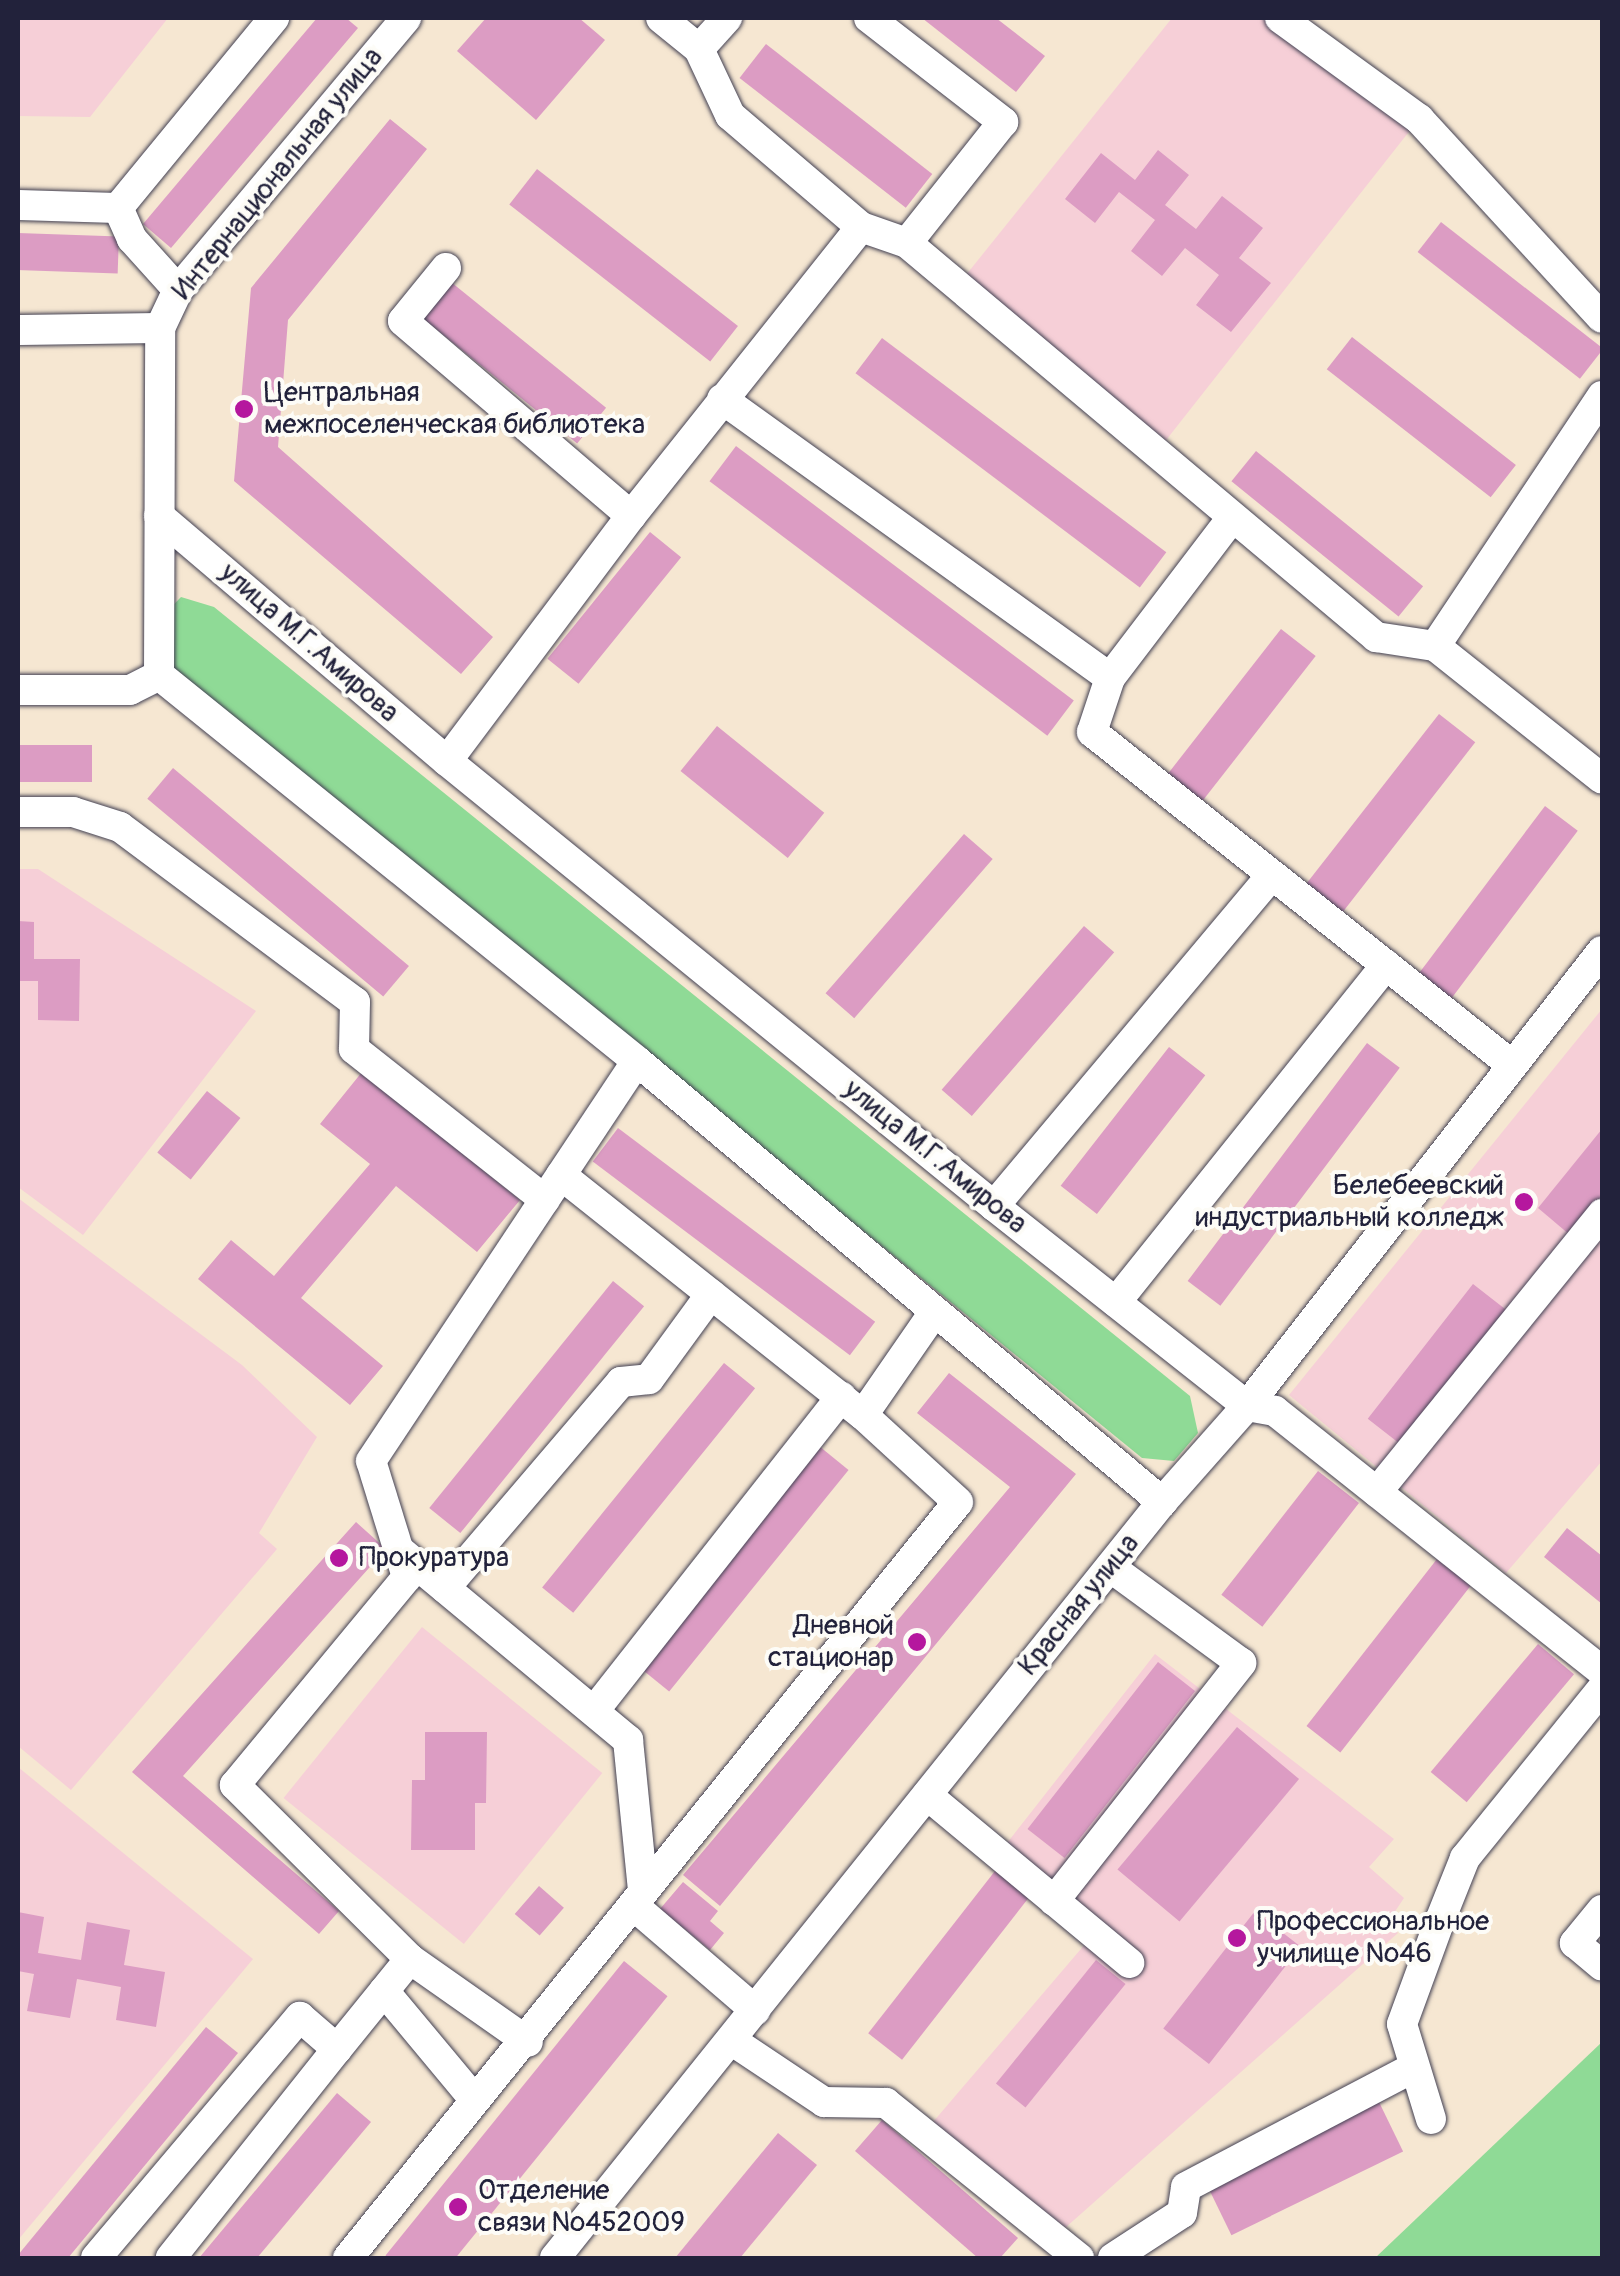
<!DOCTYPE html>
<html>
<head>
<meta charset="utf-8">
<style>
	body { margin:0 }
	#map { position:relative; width:1620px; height:2276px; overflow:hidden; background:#f6e7d2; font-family:Pangolin,sans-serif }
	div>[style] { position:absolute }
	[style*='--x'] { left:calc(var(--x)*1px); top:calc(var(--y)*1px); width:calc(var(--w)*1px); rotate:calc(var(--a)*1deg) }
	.built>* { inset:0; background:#f6cfd7; transform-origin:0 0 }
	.green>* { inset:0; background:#8fda96 }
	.building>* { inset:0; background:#dc9cc3; transform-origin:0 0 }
	.roads { filter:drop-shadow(0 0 2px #424052) drop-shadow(0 0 2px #424052) }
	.minor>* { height:30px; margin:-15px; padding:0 15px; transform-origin:15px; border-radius:15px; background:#fff }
	.dots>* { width:28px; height:28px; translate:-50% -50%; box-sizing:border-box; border:5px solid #fdfcf7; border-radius:50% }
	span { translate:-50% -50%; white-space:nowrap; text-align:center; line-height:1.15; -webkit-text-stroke:8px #fdfcf7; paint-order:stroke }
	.street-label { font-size:28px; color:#22223b }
	.poi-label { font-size:28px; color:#22223b }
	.left { translate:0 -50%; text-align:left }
	.right { translate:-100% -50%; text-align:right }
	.frame { position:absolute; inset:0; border:20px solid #22223b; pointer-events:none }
</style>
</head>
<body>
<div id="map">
	<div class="built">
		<div style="clip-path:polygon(18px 18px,168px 18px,90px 117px,18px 116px)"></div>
		<div style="clip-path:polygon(1172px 18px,1280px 18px,1419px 119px,1163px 444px,962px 280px)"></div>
		<div style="clip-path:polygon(18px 869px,38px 869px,256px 1011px,83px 1235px,18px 1187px)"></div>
		<div style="clip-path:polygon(1602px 1009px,1602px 1461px,1506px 1573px,1289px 1395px)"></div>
		<div style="clip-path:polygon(18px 1198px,242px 1365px,317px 1437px,259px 1533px,277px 1549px,71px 1790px,18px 1746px)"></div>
		<div style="left:422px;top:1627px;width:232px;height:220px;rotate:39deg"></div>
		<div style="clip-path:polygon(1155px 1654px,1394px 1839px,1369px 1867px,1404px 1898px,1388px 1922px,1398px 1933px,1065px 2228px,933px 2122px,1086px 1943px,989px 1866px)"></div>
		<div style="clip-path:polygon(18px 1767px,253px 1959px,18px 2240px)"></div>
	</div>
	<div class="green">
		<div style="clip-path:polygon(181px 597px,214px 607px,1190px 1396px,1198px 1433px,1174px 1461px,1142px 1458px,166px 663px,158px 621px)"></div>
		<div style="clip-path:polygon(1602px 2042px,1602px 2258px,1375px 2258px)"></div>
	</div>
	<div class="building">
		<div style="clip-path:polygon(317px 18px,346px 18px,358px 28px,171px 248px,143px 224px)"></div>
		<div style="clip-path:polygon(486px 18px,579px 18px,605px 40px,536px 120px,457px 51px)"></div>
		<div style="clip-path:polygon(922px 18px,996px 18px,1045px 56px,1016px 92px)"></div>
		<div style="left:766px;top:44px;width:211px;height:43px;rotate:38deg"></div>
		<div style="clip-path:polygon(390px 119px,427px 149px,288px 320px,278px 447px,493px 637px,461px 674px,234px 481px,251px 288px)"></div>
		<div style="clip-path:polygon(1158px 150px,1189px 175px,1165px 205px,1196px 229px,1222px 196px,1263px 228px,1239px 258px,1271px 283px,1231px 332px,1196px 305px,1219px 275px,1185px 248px,1162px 276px,1131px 251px,1155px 220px,1119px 192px,1095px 223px,1065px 199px,1101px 153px,1135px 180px)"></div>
		<div style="left:537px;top:169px;width:255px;height:45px;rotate:38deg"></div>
		<div style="left:1441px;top:222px;width:206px;height:38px;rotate:38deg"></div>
		<div style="left:18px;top:233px;width:101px;height:37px;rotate:2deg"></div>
		<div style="left:446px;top:278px;width:206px;height:46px;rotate:39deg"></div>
		<div style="left:1352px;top:337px;width:208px;height:41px;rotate:38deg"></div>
		<div style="left:882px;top:338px;width:356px;height:44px;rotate:37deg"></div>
		<div style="left:736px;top:446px;width:423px;height:44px;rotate:37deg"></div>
		<div style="left:1256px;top:451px;width:215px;height:39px;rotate:39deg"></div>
		<div style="left:650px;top:532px;width:40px;height:163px;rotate:39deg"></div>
		<div style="left:1281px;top:629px;width:44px;height:196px;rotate:38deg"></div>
		<div style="left:1439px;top:714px;width:46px;height:226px;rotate:38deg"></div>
		<div style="left:717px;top:726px;width:138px;height:58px;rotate:39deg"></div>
		<div style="left:18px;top:745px;width:74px;height:37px"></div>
		<div style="left:173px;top:768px;width:308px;height:40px;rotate:40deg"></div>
		<div style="left:1545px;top:806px;width:41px;height:215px;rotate:37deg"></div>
		<div style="left:964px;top:834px;width:38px;height:211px;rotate:41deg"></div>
		<div style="clip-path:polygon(18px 921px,34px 922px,34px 959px,80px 959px,79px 1021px,38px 1020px,38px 981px,18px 981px)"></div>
		<div style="left:1084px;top:926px;width:40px;height:217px;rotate:41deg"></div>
		<div style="left:1367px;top:1043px;width:41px;height:298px;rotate:37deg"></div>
		<div style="left:1169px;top:1047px;width:46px;height:176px;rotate:38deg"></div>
		<div style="clip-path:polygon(362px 1072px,520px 1200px,477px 1252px,396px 1186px,301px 1298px,383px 1366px,350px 1405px,198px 1279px,231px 1240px,274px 1276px,370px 1164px,320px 1124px)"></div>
		<div style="left:207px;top:1091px;width:43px;height:79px;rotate:39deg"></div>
		<div style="left:618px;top:1128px;width:322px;height:42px;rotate:37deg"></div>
		<div style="clip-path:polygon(1602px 1129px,1602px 1195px,1570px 1235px,1538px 1208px)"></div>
		<div style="left:613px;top:1281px;width:40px;height:292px;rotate:39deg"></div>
		<div style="left:1473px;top:1284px;width:48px;height:171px;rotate:38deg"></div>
		<div style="left:724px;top:1363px;width:40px;height:289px;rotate:39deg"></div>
		<div style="clip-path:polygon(949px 1373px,1076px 1474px,720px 1906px,683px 1875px,1010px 1487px,917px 1413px)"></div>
		<div style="left:819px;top:1446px;width:38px;height:285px;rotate:39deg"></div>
		<div style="left:1318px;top:1471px;width:52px;height:157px;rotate:38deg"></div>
		<div style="clip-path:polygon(356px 1522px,386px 1549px,183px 1776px,339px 1911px,319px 1934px,132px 1772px)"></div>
		<div style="clip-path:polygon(1567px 1528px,1602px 1556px,1602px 1604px,1544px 1557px)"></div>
		<div style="left:1437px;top:1559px;width:43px;height:212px;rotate:38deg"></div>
		<div style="left:1538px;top:1644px;width:47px;height:167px;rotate:40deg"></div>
		<div style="left:1158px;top:1662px;width:47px;height:212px;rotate:38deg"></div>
		<div style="left:1237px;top:1727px;width:81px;height:186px;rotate:40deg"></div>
		<div style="clip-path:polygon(425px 1732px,487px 1732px,486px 1803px,475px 1803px,475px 1850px,411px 1850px,412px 1780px,425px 1780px)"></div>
		<div style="left:995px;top:1871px;width:43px;height:206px;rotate:38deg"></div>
		<div style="clip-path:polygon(683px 1882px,718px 1911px,710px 1921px,724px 1933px,710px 1950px,660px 1909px)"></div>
		<div style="left:539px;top:1886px;width:33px;height:37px;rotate:41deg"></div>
		<div style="left:1255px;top:1911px;width:58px;height:149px;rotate:38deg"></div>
		<div style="clip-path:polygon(18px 1912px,44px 1917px,38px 1953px,81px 1960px,87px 1922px,130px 1930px,124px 1965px,165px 1972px,156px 2027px,116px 2020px,121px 1987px,77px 1979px,70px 2018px,27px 2011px,34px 1974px,18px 1971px)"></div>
		<div style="left:1096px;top:1960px;width:38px;height:159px;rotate:39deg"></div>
		<div style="left:624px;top:1961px;width:56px;height:379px;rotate:39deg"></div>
		<div style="clip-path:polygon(206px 2027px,238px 2053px,68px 2258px,23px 2258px,18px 2255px)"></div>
		<div style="clip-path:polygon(337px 2093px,371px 2122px,257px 2258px,199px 2258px)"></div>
		<div style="left:1379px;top:2102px;width:55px;height:191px;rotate:64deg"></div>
		<div style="clip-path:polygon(882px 2120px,1018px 2238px,1000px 2258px,978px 2258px,855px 2151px)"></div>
		<div style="clip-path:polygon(778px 2133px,817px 2165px,740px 2258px,675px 2258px)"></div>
	</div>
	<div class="roads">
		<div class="minor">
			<div style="--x:869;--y:18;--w:170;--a:37.8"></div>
			<div style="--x:1003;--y:122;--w:154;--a:128.4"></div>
			<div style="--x:1280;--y:18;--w:172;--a:36"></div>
			<div style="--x:1419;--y:119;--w:270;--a:47.4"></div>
			<div style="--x:699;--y:49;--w:42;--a:-47.9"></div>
			<div style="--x:18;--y:205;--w:100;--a:1.7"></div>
			<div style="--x:861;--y:227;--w:49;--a:19.2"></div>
			<div style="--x:907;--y:243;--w:613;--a:40.03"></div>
			<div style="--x:1376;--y:637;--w:60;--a:8.7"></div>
			<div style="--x:446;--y:268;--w:68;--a:129.1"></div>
			<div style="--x:403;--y:321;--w:300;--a:40.5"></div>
			<div style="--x:178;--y:290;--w:69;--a:-132"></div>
			<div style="--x:132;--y:239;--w:34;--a:-114"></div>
			<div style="--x:118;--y:208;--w:246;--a:-50.6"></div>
			<div style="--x:18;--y:330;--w:142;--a:-0.8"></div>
			<div style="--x:1602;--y:396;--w:301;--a:123.7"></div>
			<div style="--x:1435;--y:646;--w:213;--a:38.5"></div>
			<div style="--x:722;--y:399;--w:478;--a:35.7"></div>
			<div style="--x:159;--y:516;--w:378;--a:40.4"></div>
			<div style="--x:447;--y:761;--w:705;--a:39.13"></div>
			<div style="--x:994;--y:1206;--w:323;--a:38.3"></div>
			<div style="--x:1247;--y:1406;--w:28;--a:10"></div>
			<div style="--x:1275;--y:1411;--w:418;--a:38.5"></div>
			<div style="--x:1231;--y:519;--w:200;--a:127.3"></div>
			<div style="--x:1110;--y:678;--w:57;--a:108.4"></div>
			<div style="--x:1092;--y:732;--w:536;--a:38.41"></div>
			<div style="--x:159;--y:675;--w:614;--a:38.92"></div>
			<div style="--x:637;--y:1061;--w:686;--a:40.03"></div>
			<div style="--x:159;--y:675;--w:347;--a:-89.8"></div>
			<div style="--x:160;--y:328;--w:42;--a:-64.7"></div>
			<div style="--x:178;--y:290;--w:355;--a:-50"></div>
			<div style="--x:18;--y:690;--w:112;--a:0"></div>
			<div style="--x:130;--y:690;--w:33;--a:-27"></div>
			<div style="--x:447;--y:761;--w:306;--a:-53.1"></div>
			<div style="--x:631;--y:516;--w:369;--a:-51.5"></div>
			<div style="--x:861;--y:227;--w:172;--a:-139.5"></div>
			<div style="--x:730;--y:115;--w:73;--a:-115.2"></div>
			<div style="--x:699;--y:49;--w:49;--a:-140.8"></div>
			<div style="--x:18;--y:812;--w:55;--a:0"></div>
			<div style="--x:73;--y:812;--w:49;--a:17.7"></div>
			<div style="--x:120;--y:827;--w:293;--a:36.7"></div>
			<div style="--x:355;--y:1002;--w:47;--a:91.2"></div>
			<div style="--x:354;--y:1049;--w:243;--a:38.3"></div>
			<div style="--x:561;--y:1175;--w:386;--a:38.5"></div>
			<div style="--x:863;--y:1415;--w:126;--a:-55.3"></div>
			<div style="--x:994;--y:1206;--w:432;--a:-50"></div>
			<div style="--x:1116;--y:1302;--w:432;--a:-51.3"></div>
			<div style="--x:1377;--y:1492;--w:358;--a:-51"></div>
			<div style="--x:399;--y:1550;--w:298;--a:39.7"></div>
			<div style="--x:628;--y:1740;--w:151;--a:84.3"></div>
			<div style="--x:445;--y:1588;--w:271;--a:-49.5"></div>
			<div style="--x:621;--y:1382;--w:28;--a:-6"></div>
			<div style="--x:649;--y:1379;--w:105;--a:-53.9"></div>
			<div style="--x:594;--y:1711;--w:400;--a:-51.8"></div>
			<div style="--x:927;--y:1795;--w:263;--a:39.7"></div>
			<div style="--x:1054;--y:1901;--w:303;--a:-51.8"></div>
			<div style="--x:1241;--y:1663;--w:162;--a:-143.8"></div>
			<div style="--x:634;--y:1906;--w:160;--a:40.7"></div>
			<div style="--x:1602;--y:1910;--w:43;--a:129.3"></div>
			<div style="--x:1575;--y:1943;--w:35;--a:40"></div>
			<div style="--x:410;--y:1959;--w:144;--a:35.1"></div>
			<div style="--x:384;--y:1991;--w:141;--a:50.2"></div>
			<div style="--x:731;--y:2040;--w:112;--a:33.7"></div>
			<div style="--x:824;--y:2102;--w:62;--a:0.9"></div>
			<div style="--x:886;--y:2103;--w:248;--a:38.8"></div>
			<div style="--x:337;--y:2049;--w:116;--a:-51"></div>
			<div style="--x:410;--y:1959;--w:247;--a:-135.2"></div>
			<div style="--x:235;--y:1785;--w:270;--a:-50.4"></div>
			<div style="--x:407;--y:1577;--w:121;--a:-107.2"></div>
			<div style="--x:371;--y:1461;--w:480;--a:-56.4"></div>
			<div style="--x:1431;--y:2119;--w:99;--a:-107"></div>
			<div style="--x:1402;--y:2024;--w:108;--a:-69.9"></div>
			<div style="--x:1439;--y:1923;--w:70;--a:-68.2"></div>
			<div style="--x:1465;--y:1858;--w:218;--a:-51"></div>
			<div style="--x:96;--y:2258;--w:316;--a:-49.8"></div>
			<div style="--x:300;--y:2017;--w:49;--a:40.9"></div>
			<div style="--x:337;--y:2049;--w:267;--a:128.5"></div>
			<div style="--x:348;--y:2258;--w:971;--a:-51.1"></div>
			<div style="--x:958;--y:1502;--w:129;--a:-137.5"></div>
			<div style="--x:555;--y:2258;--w:970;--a:-51.24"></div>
			<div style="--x:1162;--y:1502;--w:128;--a:-48.5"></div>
			<div style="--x:1247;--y:1406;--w:577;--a:-52.04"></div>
			<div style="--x:1113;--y:2258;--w:82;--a:-33.1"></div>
			<div style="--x:1182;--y:2213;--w:26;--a:-81"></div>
			<div style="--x:1186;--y:2187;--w:254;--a:-27.7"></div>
		</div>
	</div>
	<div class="dots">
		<div style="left:244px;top:409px;background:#b5179e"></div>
		<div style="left:1524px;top:1202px;background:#b5179e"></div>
		<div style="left:339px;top:1558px;background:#b5179e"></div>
		<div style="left:917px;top:1642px;background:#b5179e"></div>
		<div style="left:1237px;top:1938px;background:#b5179e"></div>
		<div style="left:458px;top:2207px;background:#b5179e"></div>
	</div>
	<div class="street-label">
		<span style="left:278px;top:174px;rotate:-51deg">Интернациональная улица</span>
		<span style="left:309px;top:643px;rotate:41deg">улица М.Г.Амирова</span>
		<span style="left:935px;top:1157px;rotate:39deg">улица М.Г.Амирова</span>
		<span style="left:1079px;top:1605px;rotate:-51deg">Красная улица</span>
	</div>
	<div class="poi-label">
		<span class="left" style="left:264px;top:409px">Центральная<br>межпоселенческая библиотека</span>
		<span class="right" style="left:1504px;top:1202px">Белебеевский<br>индустриальный колледж</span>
		<span class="left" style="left:359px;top:1558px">Прокуратура</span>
		<span class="right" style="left:894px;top:1642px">Дневной<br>стационар</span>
		<span class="left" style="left:1257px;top:1938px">Профессиональное<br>училище №46</span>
		<span class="left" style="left:478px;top:2207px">Отделение<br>связи №452009</span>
	</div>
	<div class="frame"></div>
</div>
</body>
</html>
